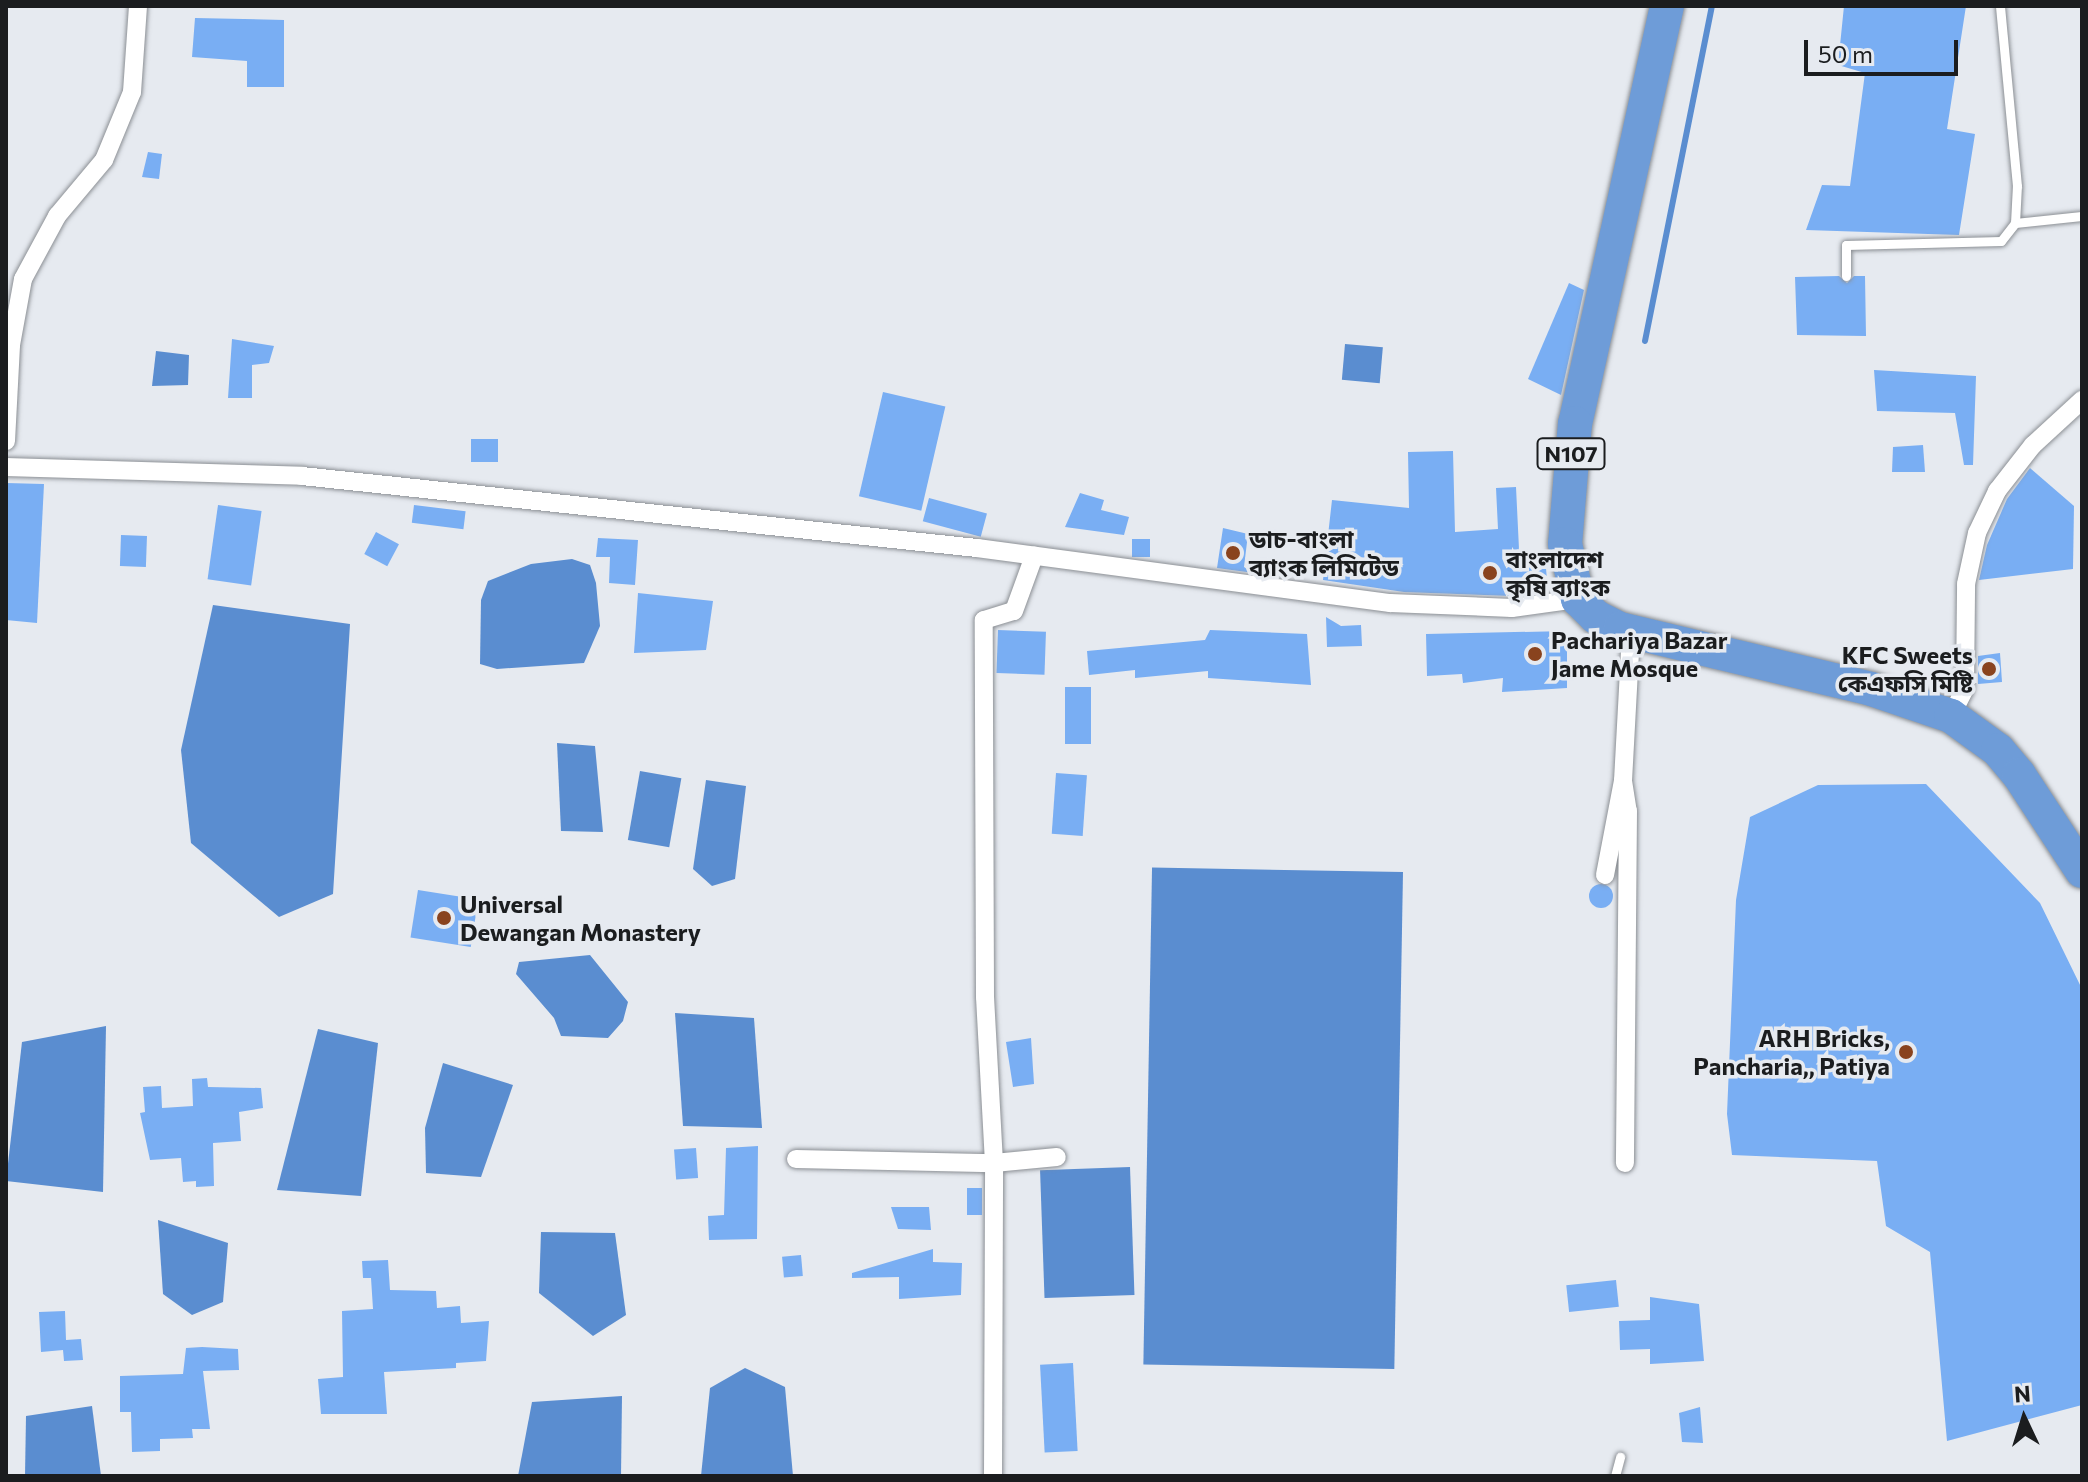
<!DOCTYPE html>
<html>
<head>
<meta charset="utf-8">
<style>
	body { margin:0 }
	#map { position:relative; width:2088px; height:1482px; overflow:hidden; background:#e6eaf0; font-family:Commissioner,"Noto Sans Bengali",sans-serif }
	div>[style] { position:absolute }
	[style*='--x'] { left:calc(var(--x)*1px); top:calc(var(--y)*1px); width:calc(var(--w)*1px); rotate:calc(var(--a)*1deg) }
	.water>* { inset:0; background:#5a8dd0; transform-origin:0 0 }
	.stream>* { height:6px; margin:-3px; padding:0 3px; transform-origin:3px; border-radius:3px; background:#5a8dd0 }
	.building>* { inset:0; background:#79aef3; transform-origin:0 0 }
	.round { border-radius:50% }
	.roads { filter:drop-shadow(0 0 2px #8b8f94) drop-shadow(0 0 2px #8b8f94) }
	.lane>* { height:9px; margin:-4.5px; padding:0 4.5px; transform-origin:4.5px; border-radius:4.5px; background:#fff }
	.street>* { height:18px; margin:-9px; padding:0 9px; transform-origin:9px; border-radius:9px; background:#fff }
	.highway>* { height:34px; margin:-17px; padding:0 17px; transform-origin:17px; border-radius:17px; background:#6e9cd8 }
	.dots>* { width:22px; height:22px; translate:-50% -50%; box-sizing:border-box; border:4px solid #e6eaf0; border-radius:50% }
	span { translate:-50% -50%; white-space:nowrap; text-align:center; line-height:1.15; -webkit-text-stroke:7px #e6eaf0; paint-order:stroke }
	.shield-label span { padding:2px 6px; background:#e6eaf0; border:2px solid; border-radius:6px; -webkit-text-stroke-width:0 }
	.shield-label { font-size:22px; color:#1b1d1f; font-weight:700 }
	.poi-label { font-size:24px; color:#1b1d1f; font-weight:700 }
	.left { translate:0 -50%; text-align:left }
	.right { translate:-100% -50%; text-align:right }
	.frame { position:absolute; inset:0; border:8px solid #1b1d1f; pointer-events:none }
	.north { position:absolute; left:1984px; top:1378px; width:80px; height:80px; -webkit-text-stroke:6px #e6eaf0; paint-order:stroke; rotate:356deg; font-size:22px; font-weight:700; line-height:32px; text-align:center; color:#1b1d1f }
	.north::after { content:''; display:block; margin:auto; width:28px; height:36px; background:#1b1d1f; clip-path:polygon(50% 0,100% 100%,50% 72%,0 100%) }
	.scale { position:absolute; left:1804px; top:40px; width:154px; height:36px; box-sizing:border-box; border:4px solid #1b1d1f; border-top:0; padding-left:10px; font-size:24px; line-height:28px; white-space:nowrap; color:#1b1d1f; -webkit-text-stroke:6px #e6eaf0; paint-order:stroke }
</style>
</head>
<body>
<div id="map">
	<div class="water">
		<div style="left:1345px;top:344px;width:38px;height:36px;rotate:5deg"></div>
		<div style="clip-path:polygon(156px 351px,189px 355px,188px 385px,152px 386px)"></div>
		<div style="clip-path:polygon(572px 559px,590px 565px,596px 583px,600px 626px,584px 663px,497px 669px,480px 664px,481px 600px,488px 581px,531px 564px)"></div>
		<div style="clip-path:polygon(213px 605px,350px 624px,333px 894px,279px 917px,191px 843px,181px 750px)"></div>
		<div style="clip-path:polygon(557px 743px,595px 746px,603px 832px,561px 831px)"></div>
		<div style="left:640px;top:771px;width:42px;height:70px;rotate:10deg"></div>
		<div style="clip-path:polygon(706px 780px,746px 786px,735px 879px,712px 886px,693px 869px)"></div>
		<div style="left:1403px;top:872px;width:497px;height:251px;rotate:91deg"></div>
		<div style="clip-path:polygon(590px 955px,628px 1002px,623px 1021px,608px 1038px,561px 1036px,554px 1018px,516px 974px,519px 962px)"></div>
		<div style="clip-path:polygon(675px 1013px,754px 1018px,762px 1128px,683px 1126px)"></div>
		<div style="clip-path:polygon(106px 1026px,103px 1192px,6px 1181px,22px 1042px)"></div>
		<div style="clip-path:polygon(318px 1029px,378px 1043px,361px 1196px,277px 1190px)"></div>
		<div style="clip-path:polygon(443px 1063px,513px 1085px,481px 1177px,426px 1173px,425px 1128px)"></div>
		<div style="left:1130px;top:1167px;width:128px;height:90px;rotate:88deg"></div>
		<div style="clip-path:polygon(158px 1220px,228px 1243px,223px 1302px,192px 1315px,163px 1294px)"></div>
		<div style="clip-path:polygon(541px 1232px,615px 1233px,626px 1315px,593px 1336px,539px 1293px)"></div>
		<div style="clip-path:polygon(745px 1368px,785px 1387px,793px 1476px,701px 1476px,710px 1388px)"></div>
		<div style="clip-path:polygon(622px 1396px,621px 1476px,518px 1476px,532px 1402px)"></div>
		<div style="clip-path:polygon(92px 1406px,101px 1476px,25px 1476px,26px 1416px)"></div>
	</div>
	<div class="stream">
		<div style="--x:1645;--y:341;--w:342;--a:-78.7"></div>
	</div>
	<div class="building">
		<div style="clip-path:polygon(1844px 6px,1966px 6px,1947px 129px,1975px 134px,1959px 235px,1806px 230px,1822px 185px,1850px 186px,1865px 73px,1838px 65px)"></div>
		<div style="clip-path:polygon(195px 18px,284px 20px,284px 87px,247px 87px,247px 61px,192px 57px)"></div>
		<div style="clip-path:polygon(148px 152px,162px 154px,159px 179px,142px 177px)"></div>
		<div style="clip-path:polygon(1839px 276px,1847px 283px,1854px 276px,1865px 276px,1866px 336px,1797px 335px,1795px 277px)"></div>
		<div style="clip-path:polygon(1569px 283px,1584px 290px,1561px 395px,1528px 379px)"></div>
		<div style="clip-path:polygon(232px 339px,274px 346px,269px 363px,252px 365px,252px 398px,228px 398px)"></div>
		<div style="clip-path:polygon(1874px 370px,1976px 376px,1973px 465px,1964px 465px,1955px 413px,1877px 411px)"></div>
		<div style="left:883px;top:392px;width:64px;height:107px;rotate:13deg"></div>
		<div style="left:471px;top:439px;width:27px;height:23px"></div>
		<div style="clip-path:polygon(1923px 445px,1925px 472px,1892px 472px,1893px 447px)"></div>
		<div style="clip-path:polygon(1453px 451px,1455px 532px,1498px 529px,1496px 488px,1516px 487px,1519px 549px,1528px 549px,1528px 558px,1545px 557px,1548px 591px,1511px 596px,1404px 592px,1323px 580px,1332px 500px,1409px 508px,1408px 452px)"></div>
		<div style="clip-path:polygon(2030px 468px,2074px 506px,2073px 569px,1979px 580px,1987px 545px,2007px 499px)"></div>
		<div style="clip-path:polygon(6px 483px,44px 484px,37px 623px,6px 620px)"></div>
		<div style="clip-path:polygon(1080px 493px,1104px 500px,1101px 510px,1129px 517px,1124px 535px,1065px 527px)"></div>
		<div style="left:929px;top:498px;width:60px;height:24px;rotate:15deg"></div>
		<div style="left:218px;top:505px;width:44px;height:75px;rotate:8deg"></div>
		<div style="left:414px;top:505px;width:52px;height:18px;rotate:7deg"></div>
		<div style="clip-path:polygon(1223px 528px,1248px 534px,1244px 567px,1254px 573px,1217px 568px)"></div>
		<div style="left:376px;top:532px;width:26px;height:25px;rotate:28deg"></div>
		<div style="left:121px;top:535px;width:26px;height:31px;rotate:2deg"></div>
		<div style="clip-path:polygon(598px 538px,638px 540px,635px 585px,609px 583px,610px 557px,596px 557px)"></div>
		<div style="left:1132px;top:539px;width:18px;height:18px"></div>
		<div style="clip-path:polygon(638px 593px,713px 601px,706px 650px,634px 653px)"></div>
		<div style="clip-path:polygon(1326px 617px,1341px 626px,1361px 625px,1362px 646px,1327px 647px)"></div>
		<div style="left:998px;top:630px;width:48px;height:43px;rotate:2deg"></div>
		<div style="clip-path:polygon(1210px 630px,1307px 634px,1311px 685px,1208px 678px,1208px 671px,1135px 678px,1135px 670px,1089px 675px,1087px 651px,1205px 640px)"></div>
		<div style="clip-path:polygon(1567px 631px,1567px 688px,1502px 692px,1503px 678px,1463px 683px,1462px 674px,1427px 676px,1426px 634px)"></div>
		<div style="clip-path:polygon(2000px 653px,2002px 682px,1978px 684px,1978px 656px)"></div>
		<div style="left:1065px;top:687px;width:26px;height:57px"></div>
		<div style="left:1056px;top:773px;width:31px;height:61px;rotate:4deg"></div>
		<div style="clip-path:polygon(1926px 784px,2040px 903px,2082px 989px,2082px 1405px,1947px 1441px,1930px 1252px,1886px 1226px,1877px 1161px,1732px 1155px,1727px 1114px,1736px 900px,1750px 817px,1818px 785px)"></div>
		<div class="round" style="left:1589px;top:884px;width:24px;height:24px"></div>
		<div style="left:418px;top:890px;width:61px;height:48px;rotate:9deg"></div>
		<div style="clip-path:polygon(1031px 1038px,1034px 1084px,1013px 1087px,1006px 1042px)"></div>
		<div style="clip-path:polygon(207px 1078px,208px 1087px,261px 1088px,263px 1108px,239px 1112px,241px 1141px,213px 1143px,214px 1186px,196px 1187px,196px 1181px,183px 1182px,181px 1158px,150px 1160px,140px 1113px,145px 1112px,143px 1087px,161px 1086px,162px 1108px,193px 1106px,192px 1079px)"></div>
		<div style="clip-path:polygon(758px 1146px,757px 1239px,709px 1240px,708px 1216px,724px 1215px,726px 1148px)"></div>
		<div style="left:696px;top:1148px;width:30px;height:22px;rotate:86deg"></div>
		<div style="left:967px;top:1188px;width:15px;height:27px"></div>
		<div style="clip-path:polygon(891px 1207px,929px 1207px,931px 1230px,898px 1229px)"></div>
		<div style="clip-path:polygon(933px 1249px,933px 1262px,962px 1263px,961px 1295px,899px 1299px,899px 1277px,852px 1278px,852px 1273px)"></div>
		<div style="left:801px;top:1255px;width:21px;height:19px;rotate:85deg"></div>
		<div style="clip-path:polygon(388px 1260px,390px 1290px,436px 1291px,437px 1308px,460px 1306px,461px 1323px,489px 1321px,486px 1361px,456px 1363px,456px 1368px,384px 1372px,387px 1414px,321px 1414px,318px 1379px,343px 1377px,342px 1311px,373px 1309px,371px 1278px,363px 1278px,362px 1261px)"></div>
		<div style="left:1616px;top:1280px;width:27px;height:50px;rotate:84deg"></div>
		<div style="clip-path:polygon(1650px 1297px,1699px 1304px,1704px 1361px,1650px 1364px,1650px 1349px,1620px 1350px,1619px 1321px,1650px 1320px)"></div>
		<div style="clip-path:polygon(65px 1311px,66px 1340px,81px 1339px,83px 1360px,64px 1361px,63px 1350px,41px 1352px,39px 1312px)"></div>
		<div style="clip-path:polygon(202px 1347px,238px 1349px,239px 1370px,203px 1371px,210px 1429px,192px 1429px,193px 1438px,160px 1439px,160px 1451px,132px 1452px,131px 1412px,120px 1412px,120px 1376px,183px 1374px,186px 1348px)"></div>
		<div style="left:1073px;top:1363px;width:88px;height:33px;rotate:87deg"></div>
		<div style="clip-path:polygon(1700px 1407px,1703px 1443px,1682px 1442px,1679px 1413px)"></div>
	</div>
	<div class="roads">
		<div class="lane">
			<div style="--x:2015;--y:223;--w:67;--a:-6"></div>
			<div style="--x:1846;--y:276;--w:31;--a:-90"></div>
			<div style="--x:1846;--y:245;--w:155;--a:-1.5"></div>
			<div style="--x:2001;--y:241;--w:23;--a:-52"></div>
			<div style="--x:2015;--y:223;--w:37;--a:-87"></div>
			<div style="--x:2017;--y:186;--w:181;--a:-95.4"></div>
			<div style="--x:1615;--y:1476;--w:20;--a:-75"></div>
		</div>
		<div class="street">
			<div style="--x:6;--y:441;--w:96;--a:-87"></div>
			<div style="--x:11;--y:345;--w:67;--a:-79.7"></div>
			<div style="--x:23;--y:279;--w:72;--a:-61.6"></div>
			<div style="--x:57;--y:216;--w:73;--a:-50"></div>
			<div style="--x:104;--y:160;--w:74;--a:-67.6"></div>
			<div style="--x:132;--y:92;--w:86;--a:-86"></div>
			<div style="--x:6;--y:467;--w:296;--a:1.7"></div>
			<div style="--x:302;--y:476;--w:679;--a:6.09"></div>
			<div style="--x:977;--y:548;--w:417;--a:7.6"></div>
			<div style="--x:1390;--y:603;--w:122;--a:2.3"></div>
			<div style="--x:1512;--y:608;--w:67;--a:-7.8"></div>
			<div style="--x:1951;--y:716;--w:31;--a:-63"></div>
			<div style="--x:1965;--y:688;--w:104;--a:-89.4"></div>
			<div style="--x:1966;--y:584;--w:52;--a:-77.8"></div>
			<div style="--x:1977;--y:533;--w:47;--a:-64.5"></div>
			<div style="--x:1997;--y:491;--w:58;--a:-52"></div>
			<div style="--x:2033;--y:445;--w:67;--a:-42.6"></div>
			<div style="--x:1623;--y:781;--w:30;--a:81"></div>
			<div style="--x:1628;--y:811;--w:352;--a:90.5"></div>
			<div style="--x:1605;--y:875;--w:96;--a:-79.2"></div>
			<div style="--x:1623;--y:781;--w:148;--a:-86.9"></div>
			<div style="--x:796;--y:1159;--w:198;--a:1.2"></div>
			<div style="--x:994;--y:1163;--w:63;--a:-5.4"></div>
			<div style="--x:993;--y:1476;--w:313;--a:-89.8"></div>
			<div style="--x:994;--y:1163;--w:166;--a:-93.1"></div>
			<div style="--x:985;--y:997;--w:377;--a:-90.2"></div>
			<div style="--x:984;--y:620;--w:31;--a:-17"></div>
			<div style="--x:1014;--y:611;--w:59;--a:-70"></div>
		</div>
		<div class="highway">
			<div style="--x:1667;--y:6;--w:427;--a:102.4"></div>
			<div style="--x:1575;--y:423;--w:121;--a:94.7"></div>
			<div style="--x:1565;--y:544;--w:57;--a:76.7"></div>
			<div style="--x:1578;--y:599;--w:25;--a:45"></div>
			<div style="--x:1596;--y:617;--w:27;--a:27"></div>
			<div style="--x:1620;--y:629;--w:258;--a:13.4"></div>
			<div style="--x:1871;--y:689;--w:84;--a:18.6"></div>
			<div style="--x:1951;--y:716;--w:58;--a:35.9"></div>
			<div style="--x:1998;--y:750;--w:33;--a:50"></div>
			<div style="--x:2019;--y:775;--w:115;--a:56.7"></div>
		</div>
	</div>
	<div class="dots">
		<div style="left:1233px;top:553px;background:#89431e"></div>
		<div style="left:1490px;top:573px;background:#89431e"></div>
		<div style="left:1535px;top:654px;background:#89431e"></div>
		<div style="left:1989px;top:669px;background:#89431e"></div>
		<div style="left:444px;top:918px;background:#89431e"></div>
		<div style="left:1906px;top:1052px;background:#89431e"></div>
	</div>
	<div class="shield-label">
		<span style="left:1571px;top:454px">N107</span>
	</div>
	<div class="poi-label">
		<span class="left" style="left:1249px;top:553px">ডাচ-বাংলা<br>ব্যাংক লিমিটেড</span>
		<span class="left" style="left:1506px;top:573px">বাংলাদেশ<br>কৃষি ব্যাংক</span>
		<span class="left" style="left:1551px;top:654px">Pachariya Bazar<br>Jame Mosque</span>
		<span class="right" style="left:1973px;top:669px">KFC Sweets<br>কেএফসি মিষ্টি</span>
		<span class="left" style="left:460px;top:918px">Universal<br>Dewangan Monastery</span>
		<span class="right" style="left:1890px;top:1052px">ARH Bricks,<br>Pancharia,, Patiya</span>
	</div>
	<div class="frame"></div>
	<div class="north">N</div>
	<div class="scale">50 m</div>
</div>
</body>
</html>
